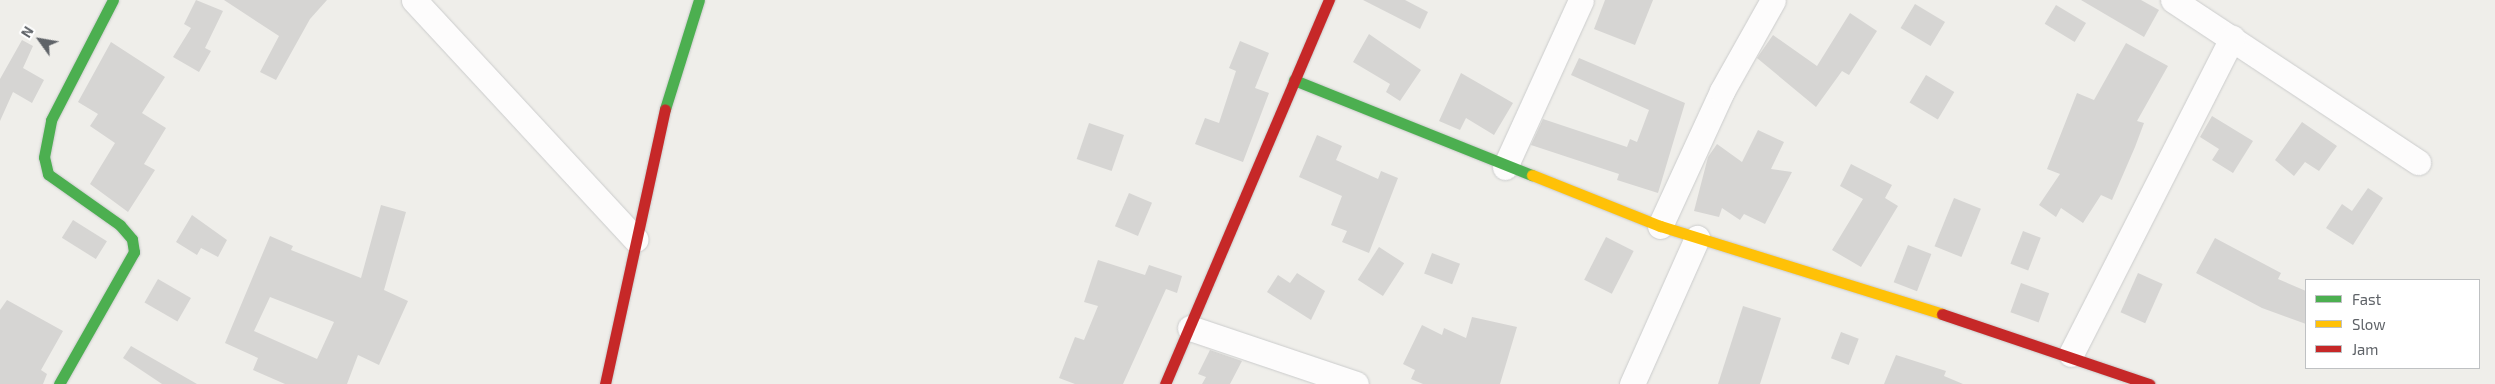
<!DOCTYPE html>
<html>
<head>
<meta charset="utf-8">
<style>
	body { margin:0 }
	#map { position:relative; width:2495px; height:384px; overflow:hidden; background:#efeeea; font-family:"Exo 2",sans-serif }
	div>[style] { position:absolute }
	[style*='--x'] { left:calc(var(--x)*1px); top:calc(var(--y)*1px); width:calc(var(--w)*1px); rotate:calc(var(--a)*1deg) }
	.building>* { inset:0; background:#d6d5d3; transform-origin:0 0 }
	.roads { filter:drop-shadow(0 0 1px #cbcccc) drop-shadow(0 0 1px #cbcccc) }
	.street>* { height:25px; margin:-12.5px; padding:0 12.5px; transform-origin:12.5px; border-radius:12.5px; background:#fdfcfc }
	.fast>* { height:11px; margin:-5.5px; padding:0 5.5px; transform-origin:5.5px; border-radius:5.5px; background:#4caf50 }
	.slow>* { height:11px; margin:-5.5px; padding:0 5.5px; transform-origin:5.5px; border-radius:5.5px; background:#ffc107 }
	.jam>* { height:11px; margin:-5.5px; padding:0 5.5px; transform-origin:5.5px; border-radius:5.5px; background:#c62828 }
	span { translate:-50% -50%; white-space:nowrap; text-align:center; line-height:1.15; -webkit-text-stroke:5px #fff; paint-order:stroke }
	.legend { position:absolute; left:2305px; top:279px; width:175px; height:90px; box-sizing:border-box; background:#fff; border:1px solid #bfc1c3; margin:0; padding:6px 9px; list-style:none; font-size:15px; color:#5f6368 }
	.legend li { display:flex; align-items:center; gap:10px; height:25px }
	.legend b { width:25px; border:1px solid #bfc1c3 }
	.north { position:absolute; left:15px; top:15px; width:50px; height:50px; -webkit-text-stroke:4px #fff; paint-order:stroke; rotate:302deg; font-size:14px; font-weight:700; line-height:20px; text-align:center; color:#5f6368 }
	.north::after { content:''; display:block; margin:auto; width:18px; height:22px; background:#5f6368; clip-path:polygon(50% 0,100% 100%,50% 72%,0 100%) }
</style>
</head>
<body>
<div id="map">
	<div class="building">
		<div style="clip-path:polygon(196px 0,223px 11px,205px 48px,211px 51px,199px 72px,173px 57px,191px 28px,184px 24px)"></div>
		<div style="clip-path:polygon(224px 0,327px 0,310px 19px,276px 80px,260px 72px,279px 36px)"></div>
		<div style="clip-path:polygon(1363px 0,1405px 0,1428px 12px,1420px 29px)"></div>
		<div style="clip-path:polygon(1605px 0,1653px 0,1635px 45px,1594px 29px)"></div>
		<div style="clip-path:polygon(2081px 0,2141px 0,2159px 10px,2144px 37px)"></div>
		<div style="left:1915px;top:4px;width:35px;height:28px;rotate:31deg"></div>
		<div style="left:2056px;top:5px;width:35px;height:22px;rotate:31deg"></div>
		<div style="clip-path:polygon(1850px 13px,1877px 31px,1849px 75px,1842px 71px,1816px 107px,1757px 58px,1773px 35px,1817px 66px)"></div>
		<div style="clip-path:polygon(1369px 34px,1421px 70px,1400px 101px,1386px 92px,1390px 84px,1353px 62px)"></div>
		<div style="clip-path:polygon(22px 40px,33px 46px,23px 68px,44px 80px,32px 103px,13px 92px,0 121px,0 79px)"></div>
		<div style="clip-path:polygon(1240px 41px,1269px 53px,1255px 88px,1269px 93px,1243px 162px,1195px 144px,1205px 118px,1219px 123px,1236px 71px,1229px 68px)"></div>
		<div style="clip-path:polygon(111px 42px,165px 77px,142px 113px,166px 128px,144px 164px,155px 170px,128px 212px,90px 184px,115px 143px,90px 126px,98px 114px,78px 102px)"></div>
		<div style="clip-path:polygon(2126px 43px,2168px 66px,2137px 121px,2144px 123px,2135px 147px,2112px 200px,2101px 195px,2083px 223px,2061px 208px,2056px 217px,2039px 205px,2060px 174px,2047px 169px,2077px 93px,2094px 100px)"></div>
		<div style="clip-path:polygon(1579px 58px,1685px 103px,1658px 193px,1617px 180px,1619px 174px,1531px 145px,1543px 119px,1627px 147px,1630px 139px,1637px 142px,1649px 110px,1571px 75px)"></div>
		<div style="clip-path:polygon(1461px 73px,1513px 103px,1494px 135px,1466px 118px,1460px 130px,1439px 121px)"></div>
		<div style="left:1926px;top:75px;width:33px;height:32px;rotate:31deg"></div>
		<div style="clip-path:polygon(2212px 116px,2253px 141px,2233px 173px,2212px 160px,2219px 149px,2200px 137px)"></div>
		<div style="clip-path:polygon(2302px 122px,2337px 146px,2319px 171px,2305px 162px,2294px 176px,2275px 160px)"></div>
		<div style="left:1089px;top:123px;width:37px;height:38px;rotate:19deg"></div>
		<div style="clip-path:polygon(1758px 130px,1784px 142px,1771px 169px,1792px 172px,1765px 224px,1744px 214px,1740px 220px,1722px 208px,1719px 217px,1694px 211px,1708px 157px,1717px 144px,1742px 162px)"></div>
		<div style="clip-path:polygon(1317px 135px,1342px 146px,1336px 160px,1378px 179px,1381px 171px,1398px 178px,1369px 253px,1342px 242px,1347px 231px,1331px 225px,1342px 196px,1299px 177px)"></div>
		<div style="clip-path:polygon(1851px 164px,1892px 185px,1885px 198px,1898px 206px,1861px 267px,1832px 250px,1863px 199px,1840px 186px)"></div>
		<div style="clip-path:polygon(2368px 188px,2383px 198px,2353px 245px,2326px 228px,2342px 204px,2352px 211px)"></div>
		<div style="left:1129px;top:193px;width:25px;height:36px;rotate:23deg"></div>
		<div style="left:1954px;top:198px;width:29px;height:52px;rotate:22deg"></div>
		<div style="clip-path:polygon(evenodd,381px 205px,406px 212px,384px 290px,408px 301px,379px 365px,358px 355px,347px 384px,285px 384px,253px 370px,258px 358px,225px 343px,270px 236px,293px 246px,291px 250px,361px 278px,381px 205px,270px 297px,334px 322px,317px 359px,254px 331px,270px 297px)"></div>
		<div style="clip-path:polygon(192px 215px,227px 240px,218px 257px,201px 248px,197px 255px,176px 242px)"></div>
		<div style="left:73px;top:220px;width:40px;height:21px;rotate:32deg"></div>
		<div style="left:2023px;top:231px;width:19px;height:35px;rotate:21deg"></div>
		<div style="left:1606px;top:237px;width:31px;height:48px;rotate:27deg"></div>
		<div style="clip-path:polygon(2215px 238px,2281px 273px,2278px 279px,2306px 291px,2306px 324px,2262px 308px,2196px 273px)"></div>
		<div style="left:1908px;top:245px;width:25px;height:40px;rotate:21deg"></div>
		<div style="left:1379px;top:247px;width:30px;height:39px;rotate:33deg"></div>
		<div style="left:1432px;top:253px;width:30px;height:22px;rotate:21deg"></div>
		<div style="clip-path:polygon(1098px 260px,1145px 275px,1149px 265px,1182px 276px,1177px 293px,1166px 289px,1123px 384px,1075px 384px,1059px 378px,1075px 337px,1084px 340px,1098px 306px,1084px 302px)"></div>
		<div style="clip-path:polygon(1297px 273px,1325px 291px,1311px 320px,1267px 292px,1278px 275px,1290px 283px)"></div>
		<div style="left:2138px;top:273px;width:27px;height:43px;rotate:24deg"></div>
		<div style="left:158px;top:279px;width:38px;height:27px;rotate:30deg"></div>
		<div style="left:2021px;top:283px;width:30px;height:31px;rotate:20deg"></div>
		<div style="clip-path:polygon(7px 300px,63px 331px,41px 370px,47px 374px,43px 384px,0 384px,0 310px)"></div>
		<div style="clip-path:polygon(1743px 306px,1781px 318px,1760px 384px,1718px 384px)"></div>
		<div style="clip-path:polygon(1472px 317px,1517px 327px,1500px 384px,1423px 384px,1411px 379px,1415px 370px,1403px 364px,1422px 325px,1442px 335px,1444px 328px,1466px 338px)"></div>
		<div style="left:1841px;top:332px;width:19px;height:28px;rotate:21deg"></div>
		<div style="clip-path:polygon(131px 346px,197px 384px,162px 384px,123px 358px)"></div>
		<div style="clip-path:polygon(1210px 350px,1242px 361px,1230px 384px,1202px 384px,1206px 377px,1198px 374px)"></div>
		<div style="clip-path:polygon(1896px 355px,1946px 371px,1944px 376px,1963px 384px,1884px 384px)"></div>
	</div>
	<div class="roads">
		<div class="street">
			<div style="--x:414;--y:0;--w:326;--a:47.2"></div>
			<div style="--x:2173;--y:0;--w:294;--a:33.5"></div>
			<div style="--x:1505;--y:167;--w:183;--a:-65.5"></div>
			<div style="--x:1660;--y:226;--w:149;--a:-65.3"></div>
			<div style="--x:1722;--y:91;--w:104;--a:-60.7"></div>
			<div style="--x:1190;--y:328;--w:175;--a:18.6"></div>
			<div style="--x:2071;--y:354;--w:355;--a:-63"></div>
			<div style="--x:1632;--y:384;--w:160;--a:-66"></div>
		</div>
		<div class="fast">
			<div style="--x:1294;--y:80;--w:256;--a:21.8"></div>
			<div style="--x:665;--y:109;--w:114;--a:-72.7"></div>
			<div style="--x:59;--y:384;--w:152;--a:-60.4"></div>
			<div style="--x:134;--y:252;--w:13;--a:-99"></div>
			<div style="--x:132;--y:239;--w:18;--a:-131"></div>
			<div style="--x:120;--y:225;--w:88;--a:-144.7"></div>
			<div style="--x:48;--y:174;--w:17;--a:-103"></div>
			<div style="--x:44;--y:157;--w:38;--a:-79"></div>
			<div style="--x:51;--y:120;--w:135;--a:-62.7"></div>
		</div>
		<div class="slow">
			<div style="--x:1532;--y:175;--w:138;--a:21.7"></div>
			<div style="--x:1660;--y:226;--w:295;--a:17.3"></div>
		</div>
		<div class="jam">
			<div style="--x:1942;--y:314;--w:219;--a:18.7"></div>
			<div style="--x:605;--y:384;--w:281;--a:-77.7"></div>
			<div style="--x:1165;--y:384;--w:418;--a:-66.9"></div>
		</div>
	</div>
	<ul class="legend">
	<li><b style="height:6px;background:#4caf50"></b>Fast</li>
	<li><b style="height:6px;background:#ffc107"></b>Slow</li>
	<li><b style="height:6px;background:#c62828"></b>Jam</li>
	</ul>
	<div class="north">N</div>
</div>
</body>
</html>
